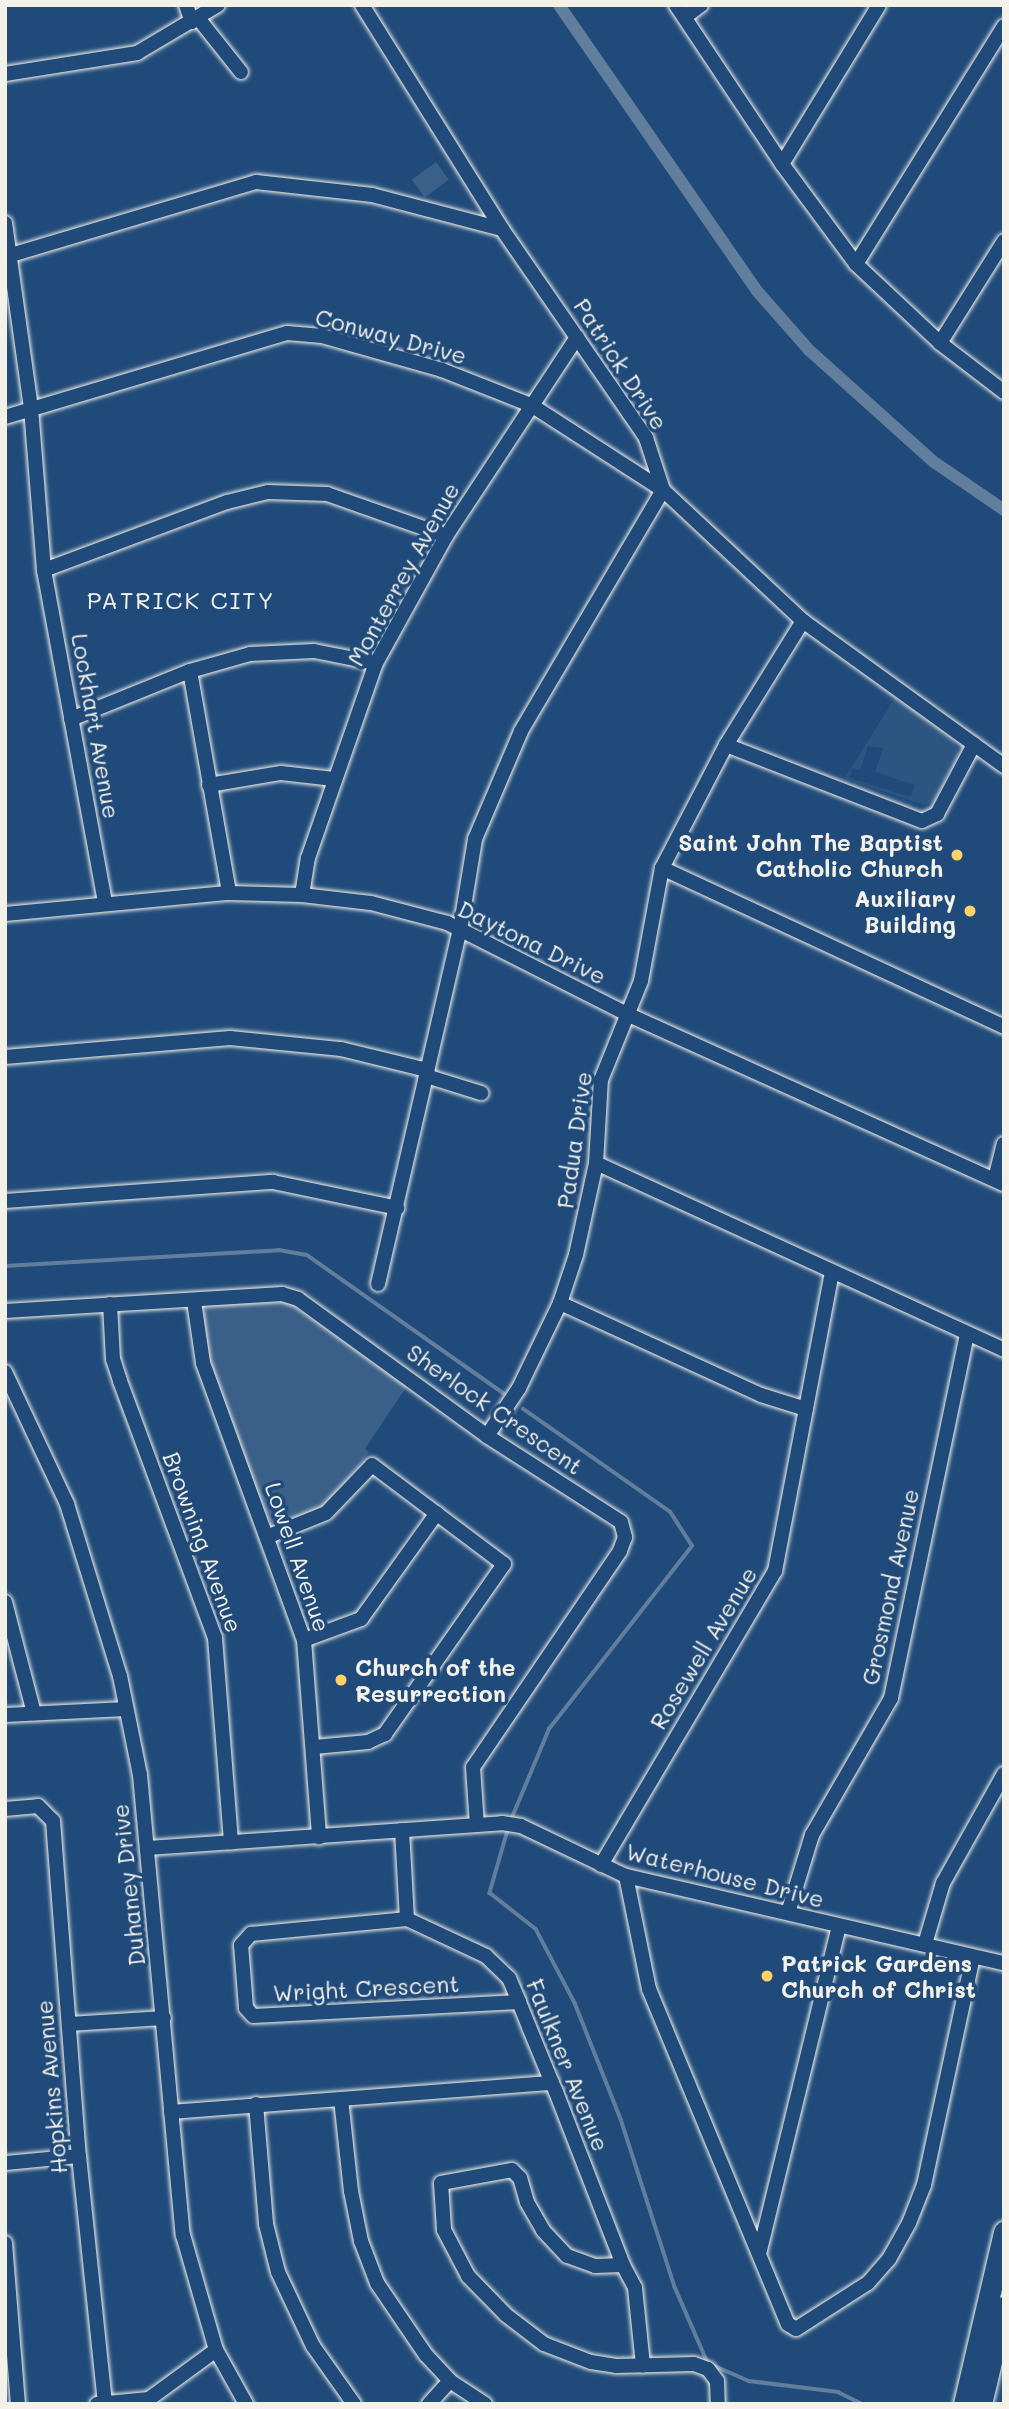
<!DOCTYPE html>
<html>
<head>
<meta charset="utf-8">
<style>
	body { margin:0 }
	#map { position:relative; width:1009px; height:2409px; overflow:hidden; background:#1f4a7a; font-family:Mali,sans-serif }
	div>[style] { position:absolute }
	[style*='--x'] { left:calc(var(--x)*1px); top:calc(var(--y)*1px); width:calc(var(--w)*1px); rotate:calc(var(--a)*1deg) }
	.built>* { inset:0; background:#2d5581 }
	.green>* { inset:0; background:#3a5f88; transform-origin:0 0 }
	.stream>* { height:3.5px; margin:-1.75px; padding:0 1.75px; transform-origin:1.75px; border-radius:1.75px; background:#627e9d }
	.canal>* { height:12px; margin:-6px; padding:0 6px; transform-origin:6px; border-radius:6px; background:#627e9d }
	.roads { filter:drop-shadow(0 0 2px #f4f1e8) drop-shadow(0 0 2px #f4f1e8) }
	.minor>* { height:14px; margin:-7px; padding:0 7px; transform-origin:7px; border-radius:7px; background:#1f4a7a }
	.highway>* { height:21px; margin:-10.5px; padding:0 10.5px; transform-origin:10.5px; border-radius:10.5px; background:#1f4a7a }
	.dots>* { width:19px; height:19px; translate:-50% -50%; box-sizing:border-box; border:4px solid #1f4a7a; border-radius:50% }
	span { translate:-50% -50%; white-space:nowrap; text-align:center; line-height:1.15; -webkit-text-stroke:7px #1f4a7a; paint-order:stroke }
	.street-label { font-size:23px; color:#f4f1e8 }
	.poi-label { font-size:23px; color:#f4f1e8; font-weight:700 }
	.right { translate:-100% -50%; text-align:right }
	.left { translate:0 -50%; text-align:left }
	.neighbourhood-label { font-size:24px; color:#f4f1e8; letter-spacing:2px }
	.frame { position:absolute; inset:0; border:7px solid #f4f1e8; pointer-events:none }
</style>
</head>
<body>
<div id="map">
	<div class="built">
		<div style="clip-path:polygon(evenodd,896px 696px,952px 737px,959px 754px,936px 800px,924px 805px,845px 778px,896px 696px,868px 746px,883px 748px,875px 772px,914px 785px,911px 797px,849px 778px,852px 768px,860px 770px,868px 746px)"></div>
	</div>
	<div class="green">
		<div style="left:436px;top:162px;width:22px;height:30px;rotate:54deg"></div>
		<div style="clip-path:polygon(287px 1302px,407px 1386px,365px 1449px,369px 1452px,327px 1507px,278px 1524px,271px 1523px,264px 1512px,202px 1337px,202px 1321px,206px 1307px,216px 1303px)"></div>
	</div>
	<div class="stream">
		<div style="--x:5;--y:1266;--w:274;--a:-3.3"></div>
		<div style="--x:279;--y:1250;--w:28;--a:10"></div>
		<div style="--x:307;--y:1255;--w:240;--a:35.1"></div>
		<div style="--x:511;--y:1820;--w:99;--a:-67.3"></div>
		<div style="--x:549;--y:1729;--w:232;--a:-52"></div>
		<div style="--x:692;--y:1546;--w:40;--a:-122.9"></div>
		<div style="--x:670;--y:1512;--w:179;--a:-145"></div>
		<div style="--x:509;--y:1827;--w:69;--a:106.1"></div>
		<div style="--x:490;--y:1893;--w:58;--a:38"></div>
		<div style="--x:536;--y:1929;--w:84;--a:62.2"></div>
		<div style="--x:575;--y:2003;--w:125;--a:68.4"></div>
		<div style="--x:621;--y:2119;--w:176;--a:72.2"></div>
		<div style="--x:675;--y:2287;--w:83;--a:66.5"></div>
		<div style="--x:708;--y:2363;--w:45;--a:23.7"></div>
		<div style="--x:749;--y:2381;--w:90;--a:7"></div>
		<div style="--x:838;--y:2392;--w:28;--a:26"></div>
	</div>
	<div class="canal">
		<div style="--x:559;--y:5;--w:348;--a:55.3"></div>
		<div style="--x:757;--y:291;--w:79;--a:48.6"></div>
		<div style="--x:809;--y:350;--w:168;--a:41.9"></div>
		<div style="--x:934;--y:462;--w:85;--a:34.4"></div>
	</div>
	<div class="roads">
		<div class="minor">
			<div style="--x:186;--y:5;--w:18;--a:71"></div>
			<div style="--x:362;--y:5;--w:264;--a:58"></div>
			<div style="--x:502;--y:229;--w:254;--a:55.4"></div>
			<div style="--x:646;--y:438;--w:55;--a:71.9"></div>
			<div style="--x:663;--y:490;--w:192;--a:43.1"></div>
			<div style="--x:803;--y:621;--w:248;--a:35.8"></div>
			<div style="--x:676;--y:5;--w:191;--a:56.3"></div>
			<div style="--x:782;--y:164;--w:124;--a:53.5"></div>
			<div style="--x:856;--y:264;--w:115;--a:43.2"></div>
			<div style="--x:940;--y:343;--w:81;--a:37.4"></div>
			<div style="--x:685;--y:17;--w:20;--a:-37"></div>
			<div style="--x:198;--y:18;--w:69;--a:51.5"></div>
			<div style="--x:5;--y:74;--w:134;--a:-9"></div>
			<div style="--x:137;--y:53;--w:94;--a:-30.7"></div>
			<div style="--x:782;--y:164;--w:186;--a:-58.6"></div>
			<div style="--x:5;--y:223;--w:187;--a:82"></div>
			<div style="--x:31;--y:408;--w:163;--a:85.4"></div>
			<div style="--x:44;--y:570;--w:339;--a:79.6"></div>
			<div style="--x:11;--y:255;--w:256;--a:-16.6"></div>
			<div style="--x:256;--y:182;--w:117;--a:6.4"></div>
			<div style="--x:372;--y:195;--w:134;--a:14.7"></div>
			<div style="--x:856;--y:264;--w:280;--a:-58.1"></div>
			<div style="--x:940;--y:343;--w:120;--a:-57.9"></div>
			<div style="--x:5;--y:417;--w:294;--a:-16.6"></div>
			<div style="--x:287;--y:333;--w:35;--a:5"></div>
			<div style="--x:322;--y:336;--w:125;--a:15.8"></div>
			<div style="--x:442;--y:370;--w:96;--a:21.5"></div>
			<div style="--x:531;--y:405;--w:157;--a:32.8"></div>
			<div style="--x:44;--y:570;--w:195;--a:-20.4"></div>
			<div style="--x:227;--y:502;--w:42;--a:-13.7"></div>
			<div style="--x:268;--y:492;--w:59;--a:1.9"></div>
			<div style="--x:327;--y:494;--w:126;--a:19.4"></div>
			<div style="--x:190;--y:671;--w:225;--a:80"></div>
			<div style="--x:71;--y:719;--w:128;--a:-22"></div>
			<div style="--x:190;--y:671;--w:62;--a:-15.8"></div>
			<div style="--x:250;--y:654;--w:64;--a:-2.7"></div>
			<div style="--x:314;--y:651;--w:63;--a:11"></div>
			<div style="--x:726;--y:745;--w:210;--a:21.2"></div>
			<div style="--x:922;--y:821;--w:17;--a:-25"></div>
			<div style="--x:937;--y:814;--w:79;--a:-62.1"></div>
			<div style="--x:209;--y:785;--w:73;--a:-9.5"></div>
			<div style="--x:281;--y:773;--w:53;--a:6.5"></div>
			<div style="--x:662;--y:868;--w:377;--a:24.9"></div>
			<div style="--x:302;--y:895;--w:37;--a:-81"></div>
			<div style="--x:308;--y:858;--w:207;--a:-70.8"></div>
			<div style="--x:376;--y:663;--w:145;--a:-61.1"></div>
			<div style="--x:446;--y:536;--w:238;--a:-56.6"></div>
			<div style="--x:5;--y:914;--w:225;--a:-5.4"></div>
			<div style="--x:229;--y:893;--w:73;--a:1.6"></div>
			<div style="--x:302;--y:895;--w:69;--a:6.6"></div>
			<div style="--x:371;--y:903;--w:79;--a:14.7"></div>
			<div style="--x:447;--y:923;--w:204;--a:26.8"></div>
			<div style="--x:629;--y:1015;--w:411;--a:24.3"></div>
			<div style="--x:5;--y:1057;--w:226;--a:-4.8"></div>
			<div style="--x:230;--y:1038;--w:112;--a:5.7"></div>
			<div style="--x:341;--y:1049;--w:89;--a:13.7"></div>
			<div style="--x:426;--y:1076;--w:58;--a:17.2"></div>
			<div style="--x:596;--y:1163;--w:449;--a:24.6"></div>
			<div style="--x:995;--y:1179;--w:36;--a:-76"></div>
			<div style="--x:5;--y:1201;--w:269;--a:-4.1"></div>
			<div style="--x:273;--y:1182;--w:127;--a:11.8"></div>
			<div style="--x:378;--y:1284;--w:363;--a:-77"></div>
			<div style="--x:460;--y:930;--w:92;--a:-80.6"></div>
			<div style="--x:475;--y:839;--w:117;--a:-66.9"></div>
			<div style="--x:521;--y:731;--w:280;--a:-59.5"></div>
			<div style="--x:194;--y:1301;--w:63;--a:81.7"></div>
			<div style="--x:203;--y:1363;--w:295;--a:70"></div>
			<div style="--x:304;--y:1640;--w:198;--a:85.6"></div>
			<div style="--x:560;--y:1303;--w:221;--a:24.6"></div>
			<div style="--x:761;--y:1395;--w:47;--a:17.3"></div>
			<div style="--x:110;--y:1304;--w:55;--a:86.9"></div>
			<div style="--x:113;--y:1359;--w:23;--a:72"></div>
			<div style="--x:120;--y:1381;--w:274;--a:69.7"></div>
			<div style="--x:215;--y:1638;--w:205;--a:85.5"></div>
			<div style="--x:5;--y:1311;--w:278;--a:-3.5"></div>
			<div style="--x:282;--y:1294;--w:17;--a:17"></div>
			<div style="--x:298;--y:1299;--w:233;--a:35.9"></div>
			<div style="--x:487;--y:1436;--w:159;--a:32.7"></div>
			<div style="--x:621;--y:1522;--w:16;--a:75"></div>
			<div style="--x:625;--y:1537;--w:15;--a:110"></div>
			<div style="--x:620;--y:1551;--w:261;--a:124.2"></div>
			<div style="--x:473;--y:1767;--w:58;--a:86.1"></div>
			<div style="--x:5;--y:1372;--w:146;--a:64.8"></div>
			<div style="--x:67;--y:1504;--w:180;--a:72.9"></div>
			<div style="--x:120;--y:1676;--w:101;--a:78.6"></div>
			<div style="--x:140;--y:1775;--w:462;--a:84.7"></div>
			<div style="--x:183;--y:2235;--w:120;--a:74"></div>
			<div style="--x:216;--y:2350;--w:62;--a:60.9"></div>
			<div style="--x:487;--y:1436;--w:58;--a:-56.3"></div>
			<div style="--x:519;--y:1388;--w:94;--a:-64.2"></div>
			<div style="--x:560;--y:1303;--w:51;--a:-71.6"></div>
			<div style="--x:576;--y:1255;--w:94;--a:-77.7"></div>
			<div style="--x:596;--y:1163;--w:83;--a:-86.6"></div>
			<div style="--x:601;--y:1080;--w:107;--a:-68"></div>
			<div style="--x:641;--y:981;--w:115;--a:-79.5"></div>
			<div style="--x:662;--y:868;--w:139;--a:-62.5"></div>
			<div style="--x:726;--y:745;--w:146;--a:-58.2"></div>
			<div style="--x:269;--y:1536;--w:61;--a:-22"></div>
			<div style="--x:326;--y:1513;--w:66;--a:-46.2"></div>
			<div style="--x:372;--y:1465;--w:165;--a:36.9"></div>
			<div style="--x:504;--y:1564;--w:208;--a:125"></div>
			<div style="--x:385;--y:1734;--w:19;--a:155"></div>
			<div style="--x:368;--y:1742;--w:54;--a:174.7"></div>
			<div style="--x:5;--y:1602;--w:115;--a:75.4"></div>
			<div style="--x:304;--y:1640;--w:61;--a:-20.2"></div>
			<div style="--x:361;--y:1619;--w:130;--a:-54.4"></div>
			<div style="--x:5;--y:1715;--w:121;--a:-2.8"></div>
			<div style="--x:5;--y:1809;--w:33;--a:-5"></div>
			<div style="--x:38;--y:1806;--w:21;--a:45"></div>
			<div style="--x:53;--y:1821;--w:336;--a:85.6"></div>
			<div style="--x:79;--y:2156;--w:248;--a:84"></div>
			<div style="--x:402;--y:1830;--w:89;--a:86.8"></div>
			<div style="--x:148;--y:1848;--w:355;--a:-4"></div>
			<div style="--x:502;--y:1823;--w:19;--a:9"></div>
			<div style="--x:521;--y:1826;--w:116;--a:25.5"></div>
			<div style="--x:626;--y:1876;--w:388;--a:13"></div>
			<div style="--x:601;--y:1865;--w:342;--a:-59.4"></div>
			<div style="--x:775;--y:1571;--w:304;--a:-79.2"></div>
			<div style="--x:626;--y:1876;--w:115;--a:78.5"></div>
			<div style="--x:649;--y:1989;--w:363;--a:67.5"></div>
			<div style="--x:788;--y:2324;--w:9;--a:32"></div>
			<div style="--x:796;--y:2329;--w:85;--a:-32.6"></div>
			<div style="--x:868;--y:2283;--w:32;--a:-49"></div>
			<div style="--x:889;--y:2259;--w:41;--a:-60.9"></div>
			<div style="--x:909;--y:2223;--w:41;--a:-68.5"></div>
			<div style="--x:924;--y:2185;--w:233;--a:-77.9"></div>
			<div style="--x:788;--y:1913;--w:82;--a:-72.9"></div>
			<div style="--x:812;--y:1835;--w:158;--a:-60"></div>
			<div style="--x:891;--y:1698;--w:372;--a:-78.2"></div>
			<div style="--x:925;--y:1944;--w:64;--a:-73.6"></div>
			<div style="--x:943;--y:1883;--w:125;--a:-60.8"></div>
			<div style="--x:519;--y:2002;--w:266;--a:177"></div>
			<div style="--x:253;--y:2016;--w:11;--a:-131"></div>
			<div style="--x:246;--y:2008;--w:63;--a:-94.5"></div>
			<div style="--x:241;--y:1945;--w:15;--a:-48"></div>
			<div style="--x:251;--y:1934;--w:157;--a:-5.5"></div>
			<div style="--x:407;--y:1919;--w:87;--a:25.1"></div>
			<div style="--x:486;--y:1956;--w:32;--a:44"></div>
			<div style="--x:509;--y:1978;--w:26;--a:67"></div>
			<div style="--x:519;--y:2002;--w:27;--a:68"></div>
			<div style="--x:529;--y:2027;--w:61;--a:67.7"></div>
			<div style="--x:552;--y:2083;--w:10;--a:66"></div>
			<div style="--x:556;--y:2092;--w:186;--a:68.8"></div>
			<div style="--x:623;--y:2265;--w:26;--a:62"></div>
			<div style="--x:635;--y:2288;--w:78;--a:84.1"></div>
			<div style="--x:69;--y:2024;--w:95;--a:-3.6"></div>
			<div style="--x:341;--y:2099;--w:93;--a:83.8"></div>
			<div style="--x:351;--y:2191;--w:51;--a:78.7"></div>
			<div style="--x:361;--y:2241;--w:45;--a:69.1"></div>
			<div style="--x:377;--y:2283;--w:87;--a:55.8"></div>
			<div style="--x:426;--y:2355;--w:35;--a:47"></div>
			<div style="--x:450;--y:2381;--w:42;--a:33.3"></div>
			<div style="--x:256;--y:2104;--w:120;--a:85.2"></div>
			<div style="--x:266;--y:2224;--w:49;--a:76"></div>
			<div style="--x:278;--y:2272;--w:82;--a:64.7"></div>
			<div style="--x:313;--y:2346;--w:71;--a:54.7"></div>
			<div style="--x:171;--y:2112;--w:382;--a:-4.4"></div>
			<div style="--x:5;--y:2163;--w:74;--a:-5.4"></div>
			<div style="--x:5;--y:2243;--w:162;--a:85.4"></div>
			<div style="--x:760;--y:2250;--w:333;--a:-76.3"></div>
			<div style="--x:623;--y:2265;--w:28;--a:178"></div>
			<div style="--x:595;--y:2266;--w:30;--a:-160"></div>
			<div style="--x:567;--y:2256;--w:35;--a:-133"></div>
			<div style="--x:543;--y:2230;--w:32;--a:-120"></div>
			<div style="--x:527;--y:2202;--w:25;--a:-106"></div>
			<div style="--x:520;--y:2178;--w:11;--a:-135"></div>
			<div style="--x:512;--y:2170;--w:72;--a:169.6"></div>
			<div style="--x:441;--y:2183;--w:47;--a:86.3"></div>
			<div style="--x:444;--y:2230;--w:52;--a:62.4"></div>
			<div style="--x:468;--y:2276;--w:54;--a:45.7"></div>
			<div style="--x:506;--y:2315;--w:48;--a:37.3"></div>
			<div style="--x:544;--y:2344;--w:50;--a:21"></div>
			<div style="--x:591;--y:2362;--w:25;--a:9"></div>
			<div style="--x:616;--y:2366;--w:78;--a:-1.5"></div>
			<div style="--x:694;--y:2364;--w:15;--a:20"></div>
			<div style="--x:708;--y:2369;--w:15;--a:53"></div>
			<div style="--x:717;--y:2381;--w:23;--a:88"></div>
			<div style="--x:97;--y:2404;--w:52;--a:-5.5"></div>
			<div style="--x:149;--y:2399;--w:83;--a:-36.2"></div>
			<div style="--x:429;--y:2404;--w:31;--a:-48"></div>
		</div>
		<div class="highway">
			<div style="--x:964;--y:2404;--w:177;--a:-76.9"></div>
			<div style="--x:981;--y:2404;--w:100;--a:-76.7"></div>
		</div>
	</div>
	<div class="dots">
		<div style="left:957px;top:855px;background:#ffd166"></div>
		<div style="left:970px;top:911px;background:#ffd166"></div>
		<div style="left:341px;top:1680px;background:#ffd166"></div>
		<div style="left:767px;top:1976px;background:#ffd166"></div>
	</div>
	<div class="street-label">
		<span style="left:391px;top:336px;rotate:15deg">Conway Drive</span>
		<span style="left:621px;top:364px;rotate:57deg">Patrick Drive</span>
		<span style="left:403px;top:574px;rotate:-61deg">Monterrey Avenue</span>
		<span style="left:96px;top:726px;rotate:80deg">Lockhart Avenue</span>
		<span style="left:532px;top:942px;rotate:26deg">Daytona Drive</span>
		<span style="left:574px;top:1140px;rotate:-82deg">Padua Drive</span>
		<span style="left:495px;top:1409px;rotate:35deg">Sherlock Crescent</span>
		<span style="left:203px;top:1542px;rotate:70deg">Browning Avenue</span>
		<span style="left:298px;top:1557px;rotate:71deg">Lowell Avenue</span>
		<span style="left:890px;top:1587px;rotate:-78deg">Grosmond Avenue</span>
		<span style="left:703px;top:1648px;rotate:-59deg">Rosewell Avenue</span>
		<span style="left:725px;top:1875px;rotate:14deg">Waterhouse Drive</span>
		<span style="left:128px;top:1885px;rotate:-96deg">Duhaney Drive</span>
		<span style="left:366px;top:1988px;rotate:-3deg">Wright Crescent</span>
		<span style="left:568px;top:2065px;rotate:68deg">Faulkner Avenue</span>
		<span style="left:51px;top:2087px;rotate:-95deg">Hopkins Avenue</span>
	</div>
	<div class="poi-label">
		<span class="right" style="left:943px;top:855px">Saint John The Baptist<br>Catholic Church</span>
		<span class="right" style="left:956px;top:911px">Auxiliary<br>Building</span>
		<span class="left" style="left:355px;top:1680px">Church of the<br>Resurrection</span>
		<span class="left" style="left:781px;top:1976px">Patrick Gardens<br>Church of Christ</span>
	</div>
	<div class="neighbourhood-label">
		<span style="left:181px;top:600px">PATRICK CITY</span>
	</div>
	<div class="frame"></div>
</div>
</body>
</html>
